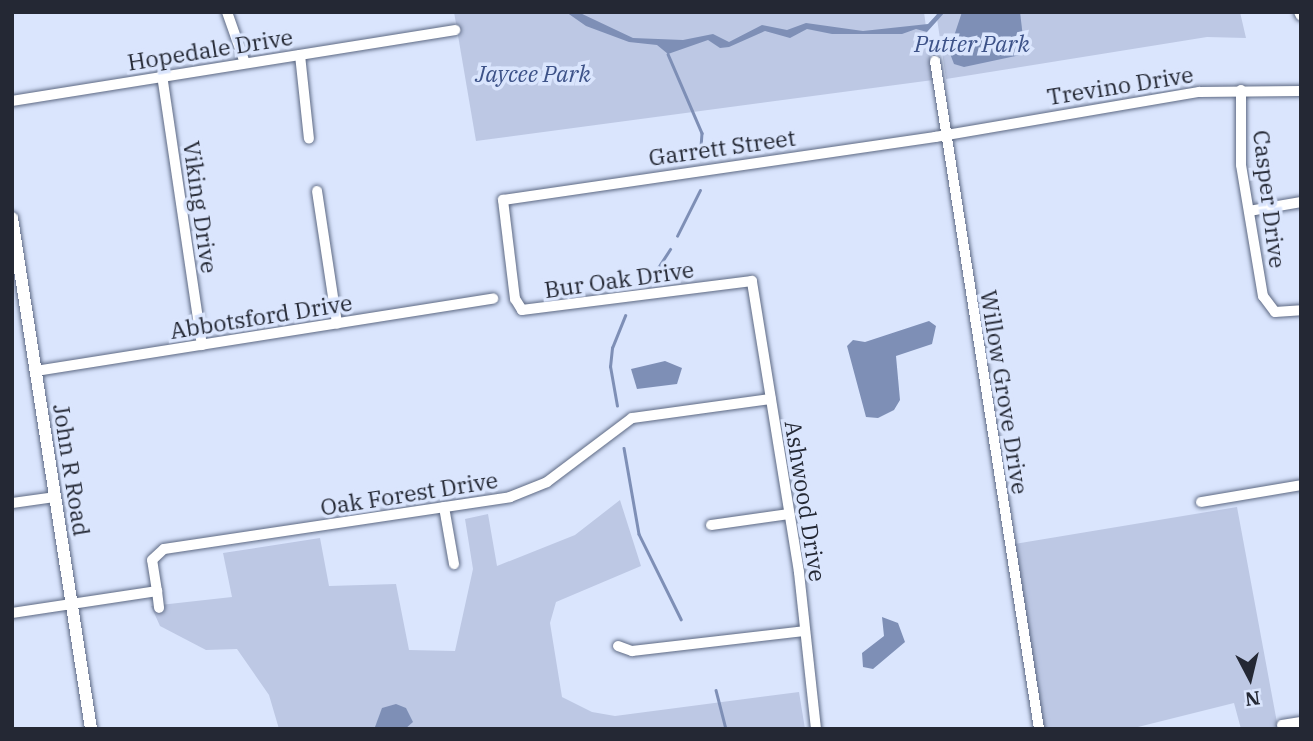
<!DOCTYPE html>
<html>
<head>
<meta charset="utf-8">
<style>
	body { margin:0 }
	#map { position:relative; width:1313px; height:741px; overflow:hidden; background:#dae5fd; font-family:"IBM Plex Serif",serif }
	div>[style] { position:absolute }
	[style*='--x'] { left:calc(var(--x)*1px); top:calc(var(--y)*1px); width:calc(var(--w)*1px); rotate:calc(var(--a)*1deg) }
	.green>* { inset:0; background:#bdc8e4 }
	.water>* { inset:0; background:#7e8fb6 }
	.stream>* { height:2.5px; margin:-1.25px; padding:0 1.25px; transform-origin:1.25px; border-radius:1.25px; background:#7e8fb6 }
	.roads { filter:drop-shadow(0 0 2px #5d6983) drop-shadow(0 0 2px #5d6983) }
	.street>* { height:10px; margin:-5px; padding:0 5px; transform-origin:5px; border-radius:5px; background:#fff }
	.secondary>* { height:12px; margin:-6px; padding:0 6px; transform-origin:6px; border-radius:6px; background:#fff }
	span { translate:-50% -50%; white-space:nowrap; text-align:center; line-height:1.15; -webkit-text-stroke:7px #dae5fd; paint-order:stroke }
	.park-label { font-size:23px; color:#3d5288; font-style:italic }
	.street-label { font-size:23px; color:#242834 }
	.frame { position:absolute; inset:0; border:14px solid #242834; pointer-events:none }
	.north { position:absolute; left:1215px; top:643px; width:70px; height:70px; -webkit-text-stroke:5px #dae5fd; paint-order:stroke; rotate:173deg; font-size:19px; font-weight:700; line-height:28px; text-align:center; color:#242834 }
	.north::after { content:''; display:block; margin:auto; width:24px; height:32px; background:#242834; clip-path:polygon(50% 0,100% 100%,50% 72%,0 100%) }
</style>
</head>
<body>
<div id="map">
	<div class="green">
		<div style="clip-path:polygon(454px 12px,924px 12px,933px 80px,476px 141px)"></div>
		<div style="clip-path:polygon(936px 12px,1240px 12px,1246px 38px,1207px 37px,946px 79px)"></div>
		<div style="clip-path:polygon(620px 500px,641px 566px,556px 602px,550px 623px,562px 697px,592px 712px,615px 716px,799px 692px,805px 729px,279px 729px,269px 695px,237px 649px,206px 650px,160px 626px,151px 606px,232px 597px,223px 553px,320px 538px,329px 586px,396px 584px,409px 650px,455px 651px,473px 569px,465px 519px,488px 514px,497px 566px,575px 535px)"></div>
		<div style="clip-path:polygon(1237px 507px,1278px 728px,1297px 729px,1241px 729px,1234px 703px,1130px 729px,1044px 729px,1015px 544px)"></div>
	</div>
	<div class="water">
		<div style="clip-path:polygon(566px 12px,578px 12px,633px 38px,683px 40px,713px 34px,729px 42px,762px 25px,787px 30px,806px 23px,863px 31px,928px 24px,939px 12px,945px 12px,927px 32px,916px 29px,902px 34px,832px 34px,807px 29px,790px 38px,765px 31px,729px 47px,720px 48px,708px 40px,668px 54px,657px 45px,629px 42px,586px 26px)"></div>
		<div style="clip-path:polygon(962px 12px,1020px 12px,1025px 54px,964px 67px,954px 64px,949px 51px)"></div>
		<div style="clip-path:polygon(929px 321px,936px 326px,932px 344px,896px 356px,900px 400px,894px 410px,878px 418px,866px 417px,847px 346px,853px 340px,865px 342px)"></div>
		<div style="clip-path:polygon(665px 361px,682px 368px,677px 384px,637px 389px,631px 369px)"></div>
		<div style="clip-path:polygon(882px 617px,898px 623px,905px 642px,873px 669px,863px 667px,862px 653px,884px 636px)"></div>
		<div style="clip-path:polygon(396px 704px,406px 708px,413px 722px,405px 729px,375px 727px,382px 708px)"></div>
	</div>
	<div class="stream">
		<div style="--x:668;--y:54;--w:86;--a:66.7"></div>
		<div style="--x:702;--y:133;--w:16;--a:94"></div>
		<div style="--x:677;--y:236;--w:51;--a:-63.4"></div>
		<div style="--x:652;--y:277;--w:33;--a:-57"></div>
		<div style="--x:617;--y:406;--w:40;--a:-100"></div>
		<div style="--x:610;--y:367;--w:19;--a:-84"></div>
		<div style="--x:612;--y:348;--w:35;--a:-68"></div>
		<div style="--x:624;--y:448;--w:87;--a:80.1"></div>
		<div style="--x:639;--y:534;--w:95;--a:63.7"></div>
		<div style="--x:716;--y:690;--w:40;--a:75.6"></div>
	</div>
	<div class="roads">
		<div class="street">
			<div style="--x:227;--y:12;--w:54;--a:70.6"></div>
			<div style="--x:1299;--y:12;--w:4;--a:63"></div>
			<div style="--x:300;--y:55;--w:84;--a:83.9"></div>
			<div style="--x:935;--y:61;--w:676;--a:81.15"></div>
			<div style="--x:162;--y:75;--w:273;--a:81.6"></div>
			<div style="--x:1241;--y:90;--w:75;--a:90"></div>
			<div style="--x:1241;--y:165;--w:133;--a:80.5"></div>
			<div style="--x:1263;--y:296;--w:20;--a:53"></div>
			<div style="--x:1275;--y:312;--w:26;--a:-4"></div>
			<div style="--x:12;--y:101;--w:449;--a:-9.1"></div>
			<div style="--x:317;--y:191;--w:134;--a:81.4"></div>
			<div style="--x:1249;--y:211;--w:53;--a:-9.8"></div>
			<div style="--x:36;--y:371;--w:463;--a:-9"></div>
			<div style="--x:1201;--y:502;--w:101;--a:-9.6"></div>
			<div style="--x:12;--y:503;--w:43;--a:-7.9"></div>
			<div style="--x:444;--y:507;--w:58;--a:80"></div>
			<div style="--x:711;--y:525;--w:79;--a:-8"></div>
			<div style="--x:157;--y:591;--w:17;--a:83"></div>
			<div style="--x:12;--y:613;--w:147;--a:-8.6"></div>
			<div style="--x:157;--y:591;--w:31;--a:-99"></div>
			<div style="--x:152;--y:560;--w:16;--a:-43"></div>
			<div style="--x:164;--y:549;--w:350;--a:-8.5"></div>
			<div style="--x:510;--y:497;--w:40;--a:-22"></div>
			<div style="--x:547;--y:482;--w:106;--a:-37"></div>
			<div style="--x:632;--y:418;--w:140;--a:-7.8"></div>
			<div style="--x:618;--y:646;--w:15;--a:20"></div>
			<div style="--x:632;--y:651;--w:173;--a:-6.6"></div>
			<div style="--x:1282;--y:725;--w:19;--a:-9"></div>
			<div style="--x:816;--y:729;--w:158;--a:-96.2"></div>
			<div style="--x:799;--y:572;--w:295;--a:-99.2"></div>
			<div style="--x:752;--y:281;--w:232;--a:172.8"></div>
			<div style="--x:522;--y:310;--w:13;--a:-122"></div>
			<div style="--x:515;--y:299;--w:100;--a:-96.9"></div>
			<div style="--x:503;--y:200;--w:437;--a:-8.3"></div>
			<div style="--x:935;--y:137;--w:268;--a:-9.7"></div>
			<div style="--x:1199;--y:92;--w:102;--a:-0.6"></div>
		</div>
		<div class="secondary">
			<div style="--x:12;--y:218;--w:517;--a:81.21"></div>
		</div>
	</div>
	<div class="park-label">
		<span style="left:972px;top:43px">Putter Park</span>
		<span style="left:533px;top:73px">Jaycee Park</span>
	</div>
	<div class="street-label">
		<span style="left:210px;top:49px;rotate:-9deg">Hopedale Drive</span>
		<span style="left:1120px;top:85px;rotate:-9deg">Trevino Drive</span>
		<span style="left:722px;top:147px;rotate:-8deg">Garrett Street</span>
		<span style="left:1270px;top:199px;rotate:83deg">Casper Drive</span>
		<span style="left:201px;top:207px;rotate:82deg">Viking Drive</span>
		<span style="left:619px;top:279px;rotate:-8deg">Bur Oak Drive</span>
		<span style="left:261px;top:316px;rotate:-9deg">Abbotsford Drive</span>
		<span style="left:1005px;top:392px;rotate:81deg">Willow Grove Drive</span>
		<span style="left:72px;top:470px;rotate:81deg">John R Road</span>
		<span style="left:409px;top:493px;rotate:-9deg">Oak Forest Drive</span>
		<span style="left:806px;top:501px;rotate:81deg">Ashwood Drive</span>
	</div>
	<div class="frame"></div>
	<div class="north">N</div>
</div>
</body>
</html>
